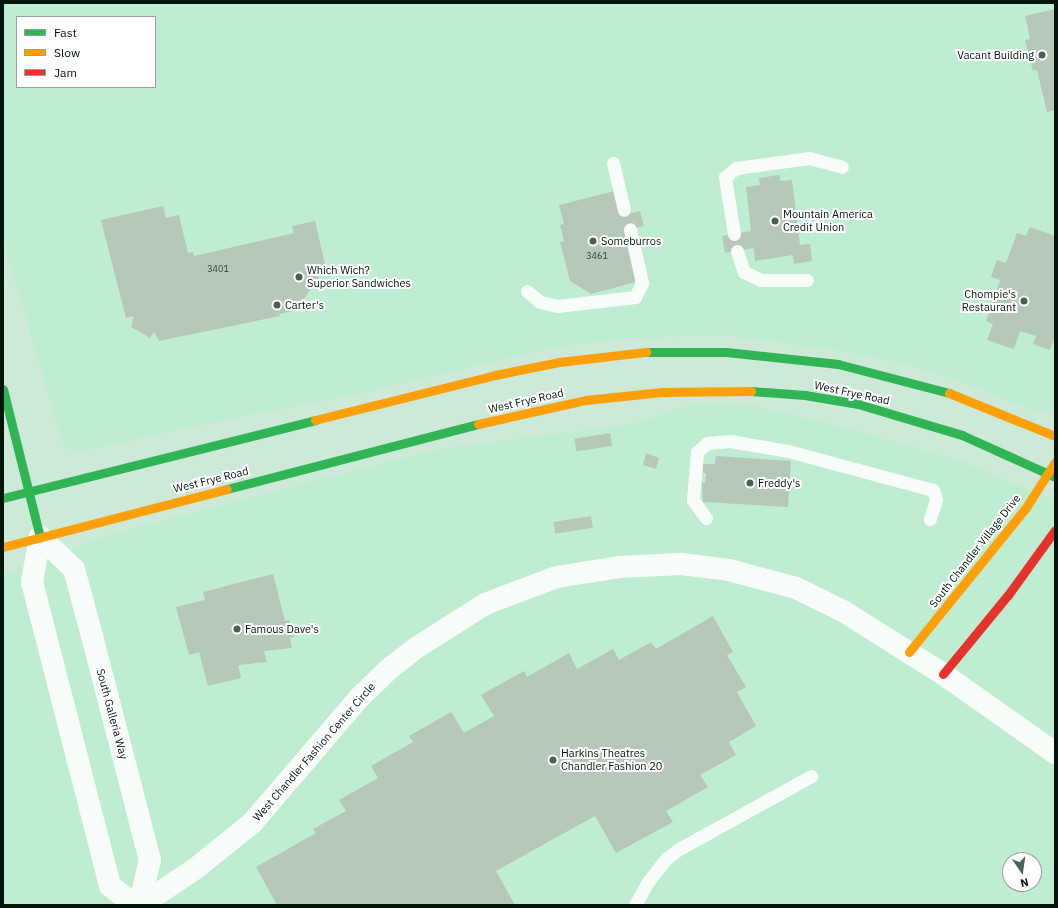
<!DOCTYPE html>
<html>
<head>
<meta charset="utf-8">
<style>
	body { margin:0 }
	#map { position:relative; width:1058px; height:908px; overflow:hidden; background:#cdead8; font-family:"IBM Plex Sans",sans-serif }
	div>[style] { position:absolute }
	[style*='--x'] { left:calc(var(--x)*1px); top:calc(var(--y)*1px); width:calc(var(--w)*1px); rotate:calc(var(--a)*1deg) }
	.built>* { inset:0; background:#bfedd1 }
	.building>* { inset:0; background:#b6c9b9; transform-origin:0 0 }
	.lane>* { height:13px; margin:-6.5px; padding:0 6.5px; transform-origin:6.5px; border-radius:6.5px; background:#f8fcf9 }
	.street>* { height:22px; margin:-11px; padding:0 11px; transform-origin:11px; border-radius:11px; background:#f8fcf9 }
	.fast>* { height:9px; margin:-4.5px; padding:0 4.5px; transform-origin:4.5px; border-radius:4.5px; background:#30b455 }
	.slow>* { height:9px; margin:-4.5px; padding:0 4.5px; transform-origin:4.5px; border-radius:4.5px; background:#ff9f0a }
	.jam>* { height:9px; margin:-4.5px; padding:0 4.5px; transform-origin:4.5px; border-radius:4.5px; background:#e5322d }
	.dots>* { width:11px; height:11px; translate:-50% -50%; box-sizing:border-box; border:2px solid #fff; border-radius:50% }
	span { translate:-50% -50%; white-space:nowrap; text-align:center; line-height:1.15; -webkit-text-stroke:4px #fff; paint-order:stroke }
	.number-label { font-size:9px; color:#304236 }
	.number-label span { -webkit-text-stroke-width:0 }
	.poi-label { font-size:11px; color:#03150b }
	.right { translate:-100% -50%; text-align:right }
	.left { translate:0 -50%; text-align:left }
	.street-label { font-size:11px; color:#03150b }
	.frame { position:absolute; inset:0; border:4px solid #03150b; pointer-events:none }
	.legend { position:absolute; left:16px; top:16px; width:140px; height:72px; box-sizing:border-box; background:#fff; border:1px solid #9aa19d; margin:0; padding:5px 7px; list-style:none; font-size:12px; color:#03150b }
	.legend li { display:flex; align-items:center; gap:8px; height:20px }
	.legend b { width:20px; border:1px solid #9aa19d }
	.north { position:absolute; left:1002px; top:852px; width:40px; height:40px; box-sizing:border-box; background:#fff; border:1px solid #9aa19d; border-radius:50%; rotate:167deg; font-size:11px; font-weight:700; line-height:16px; text-align:center; color:#03150b }
	.north::after { content:''; display:block; margin:auto; width:14px; height:18px; background:#4a6053; clip-path:polygon(50% 0,100% 100%,50% 72%,0 100%) }
</style>
</head>
<body>
<div id="map">
	<div class="built">
		<div style="clip-path:polygon(evenodd,3px 3px,1055px 3px,1055px 410px,1037px 412px,957px 380px,901px 363px,841px 351px,726px 335px,630px 338px,556px 347px,344px 397px,247px 415px,79px 452px,68px 448px,61px 438px,3px 239px,3px 3px,17px 17px,155px 17px,155px 87px,17px 87px,17px 17px)"></div>
		<div style="clip-path:polygon(evenodd,694px 403px,759px 407px,850px 429px,961px 461px,1055px 500px,1055px 905px,3px 905px,3px 575px,105px 536px,322px 479px,447px 448px,635px 424px,694px 403px,1010px 860px,1034px 860px,1034px 884px,1010px 884px,1010px 860px)"></div>
	</div>
	<div class="building">
		<div style="clip-path:polygon(1055px 9px,1055px 110px,1047px 112px,1037px 70px,1033px 71px,1025px 40px,1030px 39px,1025px 16px)"></div>
		<div style="clip-path:polygon(780px 175px,780px 181px,792px 180px,800px 245px,810px 244px,812px 261px,794px 264px,793px 255px,755px 261px,754px 248px,725px 253px,722px 236px,751px 231px,746px 187px,760px 185px,759px 178px)"></div>
		<div style="clip-path:polygon(614px 191px,620px 216px,640px 211px,644px 226px,624px 231px,636px 282px,591px 294px,570px 281px,560px 242px,564px 241px,560px 225px,564px 224px,559px 205px)"></div>
		<div style="clip-path:polygon(163px 206px,166px 218px,179px 215px,188px 253px,193px 252px,194px 256px,294px 233px,292px 226px,315px 221px,325px 264px,318px 274px,320px 275px,297px 310px,279px 314px,280px 316px,159px 341px,154px 332px,150px 338px,131px 327px,134px 316px,126px 318px,101px 220px)"></div>
		<div style="clip-path:polygon(1030px 227px,1055px 236px,1055px 336px,1050px 350px,1033px 344px,1036px 336px,1020px 331px,1014px 349px,987px 340px,993px 324px,986px 321px,1000px 280px,991px 277px,997px 260px,1006px 263px,1017px 233px,1026px 236px)"></div>
		<div style="left:610px;top:433px;width:13px;height:36px;rotate:81deg"></div>
		<div style="clip-path:polygon(646px 453px,659px 458px,656px 469px,643px 465px)"></div>
		<div style="clip-path:polygon(716px 456px,791px 461px,788px 507px,703px 502px,702px 483px,705px 483px,706px 473px,703px 473px,703px 464px,715px 464px)"></div>
		<div style="left:591px;top:516px;width:12px;height:38px;rotate:81deg"></div>
		<div style="clip-path:polygon(273px 574px,285px 621px,289px 620px,294px 637px,290px 638px,292px 648px,264px 651px,267px 662px,238px 665px,241px 678px,208px 686px,199px 652px,189px 655px,176px 607px,205px 600px,203px 592px)"></div>
		<div style="clip-path:polygon(713px 616px,733px 652px,727px 655px,746px 687px,737px 692px,756px 726px,729px 742px,736px 755px,700px 775px,708px 787px,666px 811px,673px 822px,616px 853px,595px 816px,496px 871px,515px 905px,277px 905px,256px 867px,316px 833px,313px 829px,346px 811px,339px 800px,378px 778px,371px 766px,413px 742px,409px 736px,451px 712px,464px 733px,494px 716px,481px 695px,524px 671px,527px 677px,569px 653px,577px 669px,613px 649px,619px 660px,651px 642px,656px 649px)"></div>
	</div>
	<div class="lane">
		<div style="--x:613;--y:163;--w:48;--a:76.8"></div>
		<div style="--x:734;--y:234;--w:58;--a:-99"></div>
		<div style="--x:725;--y:177;--w:14;--a:-39"></div>
		<div style="--x:736;--y:168;--w:74;--a:-7.8"></div>
		<div style="--x:809;--y:158;--w:34;--a:15"></div>
		<div style="--x:737;--y:251;--w:22;--a:72"></div>
		<div style="--x:744;--y:272;--w:19;--a:25"></div>
		<div style="--x:761;--y:280;--w:46;--a:0"></div>
		<div style="--x:527;--y:291;--w:17;--a:40"></div>
		<div style="--x:540;--y:302;--w:17;--a:13"></div>
		<div style="--x:557;--y:306;--w:79;--a:-6.6"></div>
		<div style="--x:635;--y:297;--w:16;--a:-63"></div>
		<div style="--x:642;--y:283;--w:55;--a:-102.5"></div>
		<div style="--x:706;--y:518;--w:22;--a:-126"></div>
		<div style="--x:693;--y:500;--w:48;--a:-85.2"></div>
		<div style="--x:697;--y:452;--w:13;--a:-42"></div>
		<div style="--x:707;--y:443;--w:23;--a:-5"></div>
		<div style="--x:730;--y:441;--w:59;--a:9.8"></div>
		<div style="--x:788;--y:451;--w:150;--a:15.1"></div>
		<div style="--x:933;--y:490;--w:10;--a:73"></div>
		<div style="--x:936;--y:500;--w:20;--a:108"></div>
		<div style="--x:635;--y:905;--w:25;--a:-61"></div>
		<div style="--x:647;--y:883;--w:31;--a:-52"></div>
		<div style="--x:666;--y:859;--w:16;--a:-38"></div>
		<div style="--x:679;--y:849;--w:151;--a:-28.9"></div>
	</div>
	<div class="street">
		<div style="--x:40;--y:537;--w:47;--a:43.3"></div>
		<div style="--x:74;--y:569;--w:69;--a:75"></div>
		<div style="--x:92;--y:636;--w:231;--a:75.5"></div>
		<div style="--x:150;--y:860;--w:46;--a:103.7"></div>
		<div style="--x:40;--y:537;--w:46;--a:100.1"></div>
		<div style="--x:32;--y:582;--w:314;--a:75.6"></div>
		<div style="--x:110;--y:886;--w:31;--a:37"></div>
		<div style="--x:141;--y:905;--w:65;--a:-33.7"></div>
		<div style="--x:195;--y:869;--w:73;--a:-38.9"></div>
		<div style="--x:252;--y:823;--w:166;--a:-49.4"></div>
		<div style="--x:360;--y:697;--w:40;--a:-44"></div>
		<div style="--x:389;--y:669;--w:34;--a:-38"></div>
		<div style="--x:416;--y:648;--w:82;--a:-32.5"></div>
		<div style="--x:485;--y:604;--w:77;--a:-20.6"></div>
		<div style="--x:557;--y:577;--w:64;--a:-9"></div>
		<div style="--x:620;--y:567;--w:61;--a:-2.8"></div>
		<div style="--x:681;--y:564;--w:48;--a:7.1"></div>
		<div style="--x:729;--y:570;--w:69;--a:15"></div>
		<div style="--x:796;--y:588;--w:52;--a:26.1"></div>
		<div style="--x:843;--y:611;--w:118;--a:32.2"></div>
		<div style="--x:943;--y:674;--w:137;--a:35.2"></div>
	</div>
	<div class="fast">
		<div style="--x:646;--y:352;--w:80;--a:0"></div>
		<div style="--x:726;--y:352;--w:113;--a:6.1"></div>
		<div style="--x:838;--y:364;--w:115;--a:14.6"></div>
		<div style="--x:3;--y:389;--w:153;--a:76"></div>
		<div style="--x:751;--y:391;--w:54;--a:4.2"></div>
		<div style="--x:805;--y:395;--w:54;--a:9.6"></div>
		<div style="--x:858;--y:404;--w:109;--a:16.6"></div>
		<div style="--x:962;--y:435;--w:102;--a:24.3"></div>
		<div style="--x:227;--y:489;--w:259;--a:-14.5"></div>
		<div style="--x:3;--y:498;--w:322;--a:-14"></div>
	</div>
	<div class="slow">
		<div style="--x:949;--y:393;--w:114;--a:22.1"></div>
		<div style="--x:315;--y:420;--w:186;--a:-14"></div>
		<div style="--x:495;--y:375;--w:65;--a:-11.5"></div>
		<div style="--x:559;--y:362;--w:88;--a:-6.6"></div>
		<div style="--x:478;--y:424;--w:111;--a:-12.5"></div>
		<div style="--x:586;--y:400;--w:76;--a:-6"></div>
		<div style="--x:662;--y:392;--w:89;--a:-0.6"></div>
		<div style="--x:3;--y:547;--w:231;--a:-14.5"></div>
		<div style="--x:909;--y:652;--w:184;--a:-51"></div>
		<div style="--x:1025;--y:509;--w:56;--a:-57.4"></div>
	</div>
	<div class="jam">
		<div style="--x:943;--y:674;--w:102;--a:-50.6"></div>
		<div style="--x:1008;--y:595;--w:80;--a:-54.1"></div>
	</div>
	<div class="dots">
		<div style="left:1042px;top:55px;background:#4a6053"></div>
		<div style="left:775px;top:221px;background:#4a6053"></div>
		<div style="left:593px;top:241px;background:#4a6053"></div>
		<div style="left:299px;top:277px;background:#4a6053"></div>
		<div style="left:1024px;top:301px;background:#4a6053"></div>
		<div style="left:277px;top:305px;background:#4a6053"></div>
		<div style="left:750px;top:483px;background:#4a6053"></div>
		<div style="left:237px;top:629px;background:#4a6053"></div>
		<div style="left:553px;top:760px;background:#4a6053"></div>
	</div>
	<div class="number-label">
		<span style="left:597px;top:256px">3461</span>
		<span style="left:218px;top:269px">3401</span>
	</div>
	<div class="poi-label">
		<span class="right" style="left:1034px;top:55px">Vacant Building</span>
		<span class="left" style="left:783px;top:221px">Mountain America<br>Credit Union</span>
		<span class="left" style="left:601px;top:241px">Someburros</span>
		<span class="left" style="left:307px;top:277px">Which Wich?<br>Superior Sandwiches</span>
		<span class="right" style="left:1016px;top:301px">Chompie's<br>Restaurant</span>
		<span class="left" style="left:285px;top:305px">Carter's</span>
		<span class="left" style="left:758px;top:483px">Freddy's</span>
		<span class="left" style="left:245px;top:629px">Famous Dave's</span>
		<span class="left" style="left:561px;top:760px">Harkins Theatres<br>Chandler Fashion 20</span>
	</div>
	<div class="street-label">
		<span style="left:852px;top:393px;rotate:12deg">West Frye Road</span>
		<span style="left:526px;top:401px;rotate:-13deg">West Frye Road</span>
		<span style="left:211px;top:480px;rotate:-14deg">West Frye Road</span>
		<span style="left:975px;top:551px;rotate:-52deg">South Chandler Village Drive</span>
		<span style="left:112px;top:714px;rotate:75deg">South Galleria Way</span>
		<span style="left:314px;top:752px;rotate:-49deg">West Chandler Fashion Center Circle</span>
	</div>
	<div class="frame"></div>
	<ul class="legend">
	<li><b style="height:5px;background:#30b455"></b>Fast</li>
	<li><b style="height:5px;background:#ff9f0a"></b>Slow</li>
	<li><b style="height:5px;background:#e5322d"></b>Jam</li>
	</ul>
	<div class="north">N</div>
</div>
</body>
</html>
